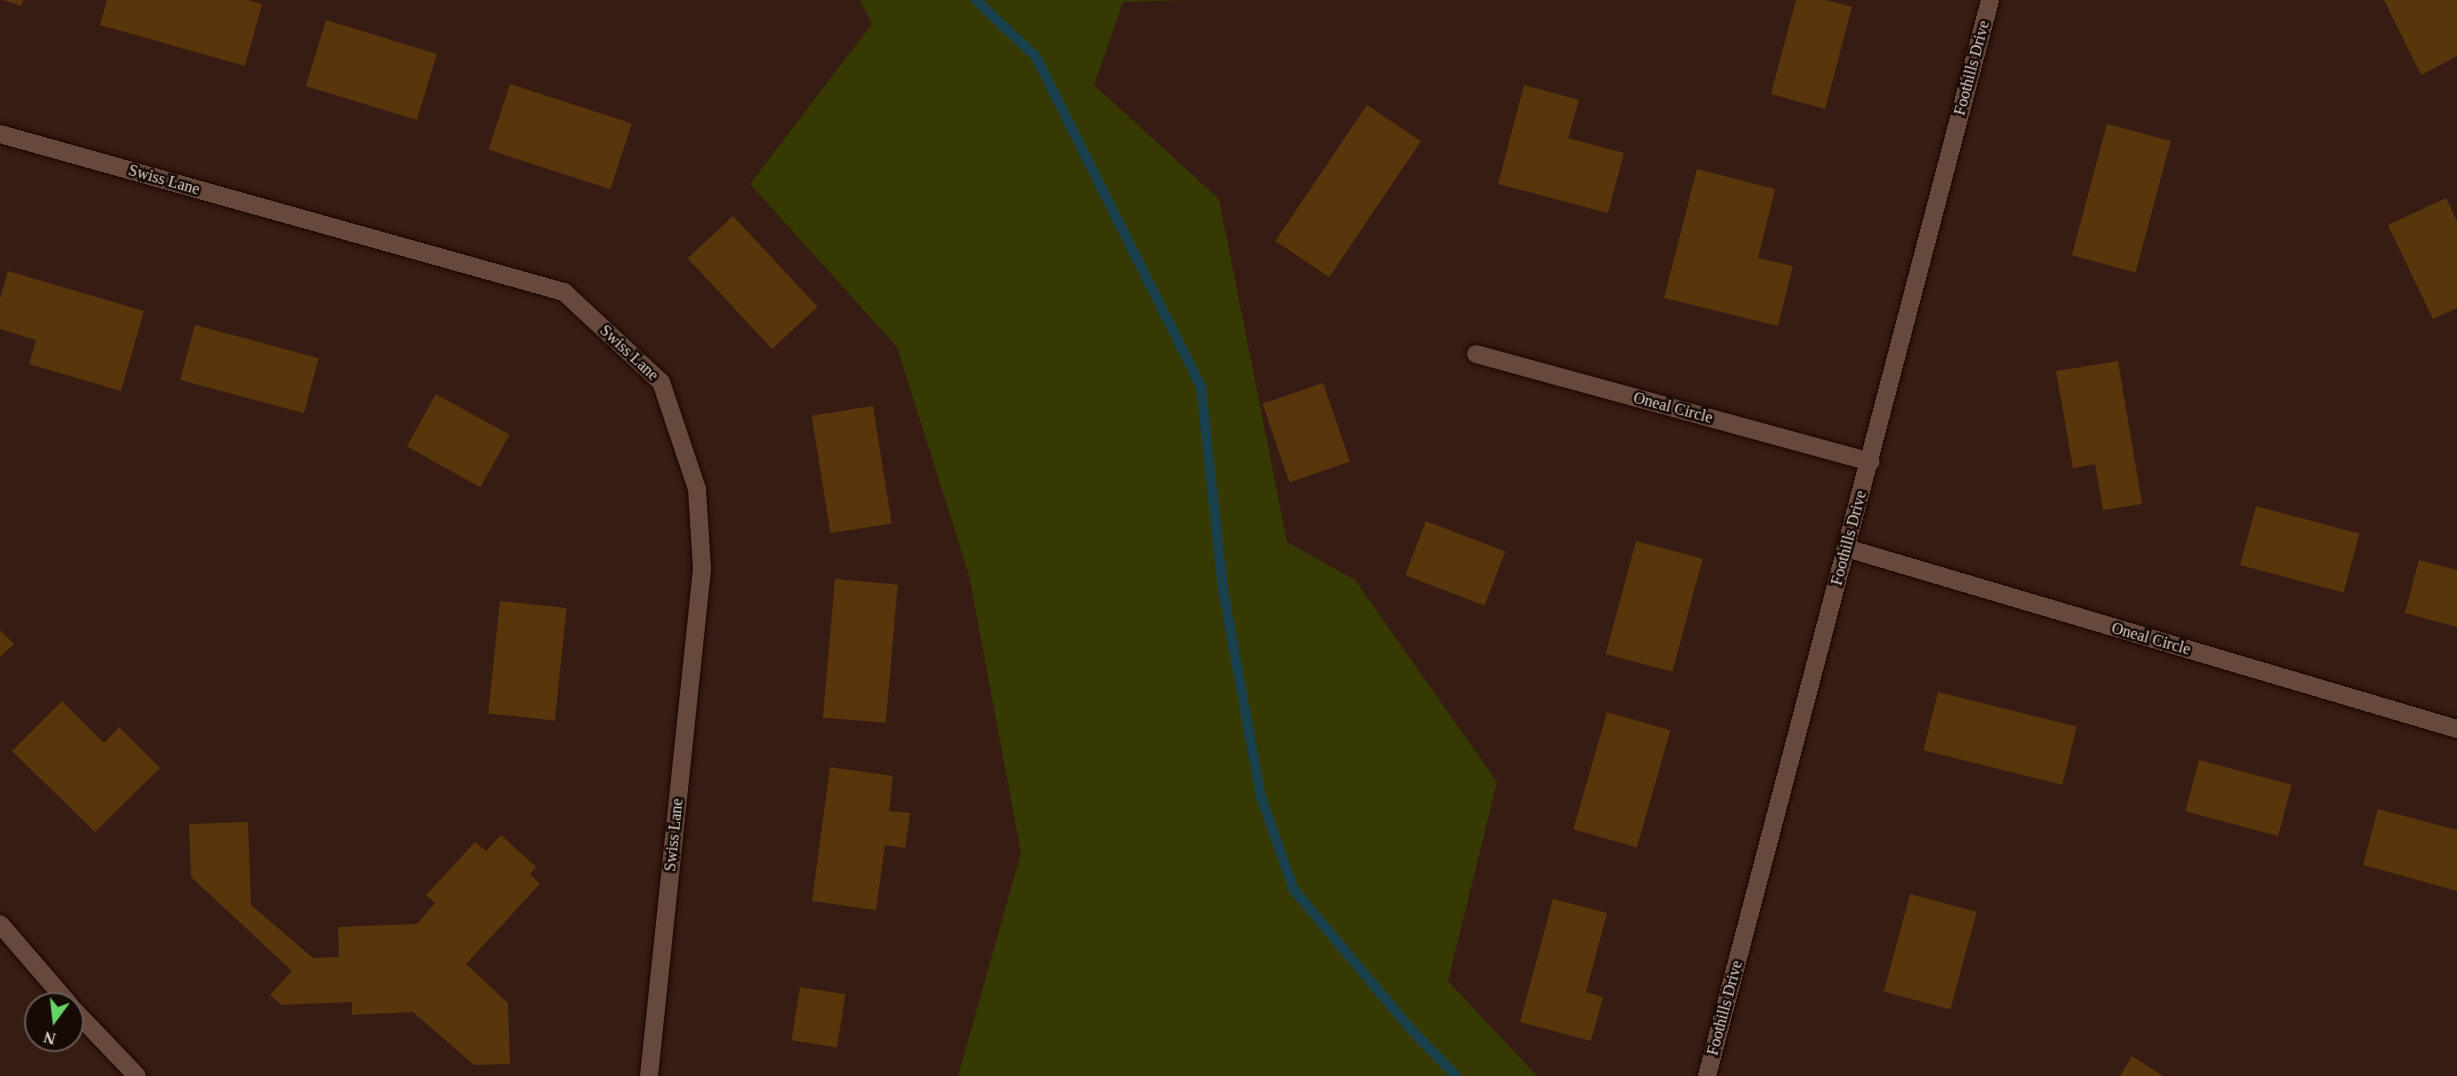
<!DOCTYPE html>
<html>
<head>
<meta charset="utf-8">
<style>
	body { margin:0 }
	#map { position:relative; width:2457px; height:1076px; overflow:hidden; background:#361c12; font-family:Georgia,serif }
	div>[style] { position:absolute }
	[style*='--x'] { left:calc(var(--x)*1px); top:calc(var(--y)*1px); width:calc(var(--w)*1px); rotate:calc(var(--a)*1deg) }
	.green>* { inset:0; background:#373903 }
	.stream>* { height:10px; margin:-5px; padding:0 5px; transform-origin:5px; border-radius:5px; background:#18414d }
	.building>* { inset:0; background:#58350a; transform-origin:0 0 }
	.roads { filter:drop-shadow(0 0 2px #1c0500) drop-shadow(0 0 2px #1c0500) }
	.minor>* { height:18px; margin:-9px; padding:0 9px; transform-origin:9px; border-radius:9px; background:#66483d }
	span { translate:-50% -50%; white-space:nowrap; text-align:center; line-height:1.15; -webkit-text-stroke:5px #150a06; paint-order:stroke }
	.street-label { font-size:16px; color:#e1cfc8 }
	.north { position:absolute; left:24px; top:992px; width:60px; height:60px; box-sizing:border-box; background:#150a06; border:2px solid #675954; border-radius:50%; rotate:195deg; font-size:16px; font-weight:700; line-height:24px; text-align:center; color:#e1cfc8 }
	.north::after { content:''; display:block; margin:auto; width:21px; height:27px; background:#64d468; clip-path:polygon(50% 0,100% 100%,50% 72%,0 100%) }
</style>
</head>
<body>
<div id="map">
	<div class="green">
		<div style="clip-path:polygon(860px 0,1191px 0,1123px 2px,1094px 85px,1219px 199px,1287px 542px,1355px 580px,1497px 782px,1448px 981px,1537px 1076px,958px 1076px,1021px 853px,969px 575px,897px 347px,750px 184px,872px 24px)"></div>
	</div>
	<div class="stream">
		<div style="--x:976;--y:0;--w:83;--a:43.5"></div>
		<div style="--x:1036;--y:57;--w:369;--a:63.4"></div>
		<div style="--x:1201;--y:387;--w:204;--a:83.8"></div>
		<div style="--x:1223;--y:590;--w:210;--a:79.6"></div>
		<div style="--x:1261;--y:797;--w:99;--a:70.5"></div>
		<div style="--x:1294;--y:890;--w:177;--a:50"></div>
		<div style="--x:1408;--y:1026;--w:69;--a:46.2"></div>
	</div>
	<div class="building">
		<div style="clip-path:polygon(3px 0,23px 0,21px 6px)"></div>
		<div style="clip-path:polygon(107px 0,248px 0,262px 4px,245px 66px,100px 25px)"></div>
		<div style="clip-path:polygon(1796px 0,1826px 0,1852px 7px,1825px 109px,1771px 94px)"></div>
		<div style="clip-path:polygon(2384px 0,2457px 0,2457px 56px,2421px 75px)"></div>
		<div style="left:326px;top:20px;width:116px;height:69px;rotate:17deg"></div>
		<div style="left:510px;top:84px;width:128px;height:69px;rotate:18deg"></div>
		<div style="clip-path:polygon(1524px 85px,1579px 100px,1568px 138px,1624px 153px,1608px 213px,1498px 184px)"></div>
		<div style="left:1367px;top:105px;width:65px;height:164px;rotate:34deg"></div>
		<div style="left:2107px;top:124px;width:66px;height:136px;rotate:15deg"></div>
		<div style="clip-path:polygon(1697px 169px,1775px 189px,1758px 258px,1793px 266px,1778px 326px,1664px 298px)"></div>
		<div style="clip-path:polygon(2446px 198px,2457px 221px,2457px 308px,2433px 319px,2388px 225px)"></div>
		<div style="left:733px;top:216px;width:124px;height:62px;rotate:47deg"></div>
		<div style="clip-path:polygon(8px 271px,144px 311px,121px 391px,29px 364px,36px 340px,0 329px,0 299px)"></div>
		<div style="left:195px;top:325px;width:128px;height:57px;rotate:15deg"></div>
		<div style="clip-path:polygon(2118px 361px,2142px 504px,2103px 510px,2095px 464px,2073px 468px,2056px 371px)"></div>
		<div style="left:1323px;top:383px;width:83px;height:64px;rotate:71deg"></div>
		<div style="left:436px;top:394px;width:84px;height:60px;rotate:29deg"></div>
		<div style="left:873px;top:406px;width:119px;height:62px;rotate:81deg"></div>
		<div style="left:2256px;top:506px;width:107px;height:61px;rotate:15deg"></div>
		<div style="left:1426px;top:521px;width:85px;height:58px;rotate:21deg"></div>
		<div style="left:1636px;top:541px;width:69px;height:117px;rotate:15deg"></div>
		<div style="clip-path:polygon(2419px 560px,2457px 570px,2457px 627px,2405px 613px)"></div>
		<div style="left:835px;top:579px;width:63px;height:139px;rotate:5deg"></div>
		<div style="left:500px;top:601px;width:67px;height:113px;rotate:6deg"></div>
		<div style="clip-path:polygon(0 630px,14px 644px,0 657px)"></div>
		<div style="left:1938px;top:692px;width:143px;height:60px;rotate:14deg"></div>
		<div style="clip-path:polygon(62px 701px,104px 743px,119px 727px,160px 768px,95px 832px,12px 751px)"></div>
		<div style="left:1607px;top:712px;width:66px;height:122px;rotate:16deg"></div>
		<div style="left:2199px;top:760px;width:96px;height:53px;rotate:15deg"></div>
		<div style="clip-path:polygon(830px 767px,893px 776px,889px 811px,910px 813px,905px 848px,885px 845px,876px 910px,812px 901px)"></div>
		<div style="clip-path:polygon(2378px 809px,2457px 830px,2457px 891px,2363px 865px)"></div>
		<div style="clip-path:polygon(248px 822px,251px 905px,313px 958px,339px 957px,338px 927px,417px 924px,435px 903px,426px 895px,475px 842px,486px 851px,501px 835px,536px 867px,530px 874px,540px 884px,466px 964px,508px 1003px,510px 1064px,474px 1065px,413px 1012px,352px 1015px,352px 1002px,281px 1005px,270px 995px,292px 971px,191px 877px,189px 824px)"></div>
		<div style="left:1910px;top:894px;width:69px;height:101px;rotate:15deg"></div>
		<div style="clip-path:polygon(1553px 899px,1607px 913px,1586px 992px,1603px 997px,1591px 1041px,1520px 1022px)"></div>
		<div style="left:800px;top:987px;width:46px;height:54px;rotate:9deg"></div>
		<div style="clip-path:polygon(2132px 1056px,2163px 1076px,2120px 1076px)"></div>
	</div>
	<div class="roads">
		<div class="minor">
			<div style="--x:0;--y:134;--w:586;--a:15.65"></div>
			<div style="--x:564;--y:292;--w:132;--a:42.9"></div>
			<div style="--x:661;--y:382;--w:113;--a:71.4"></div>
			<div style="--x:697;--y:489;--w:80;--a:86.4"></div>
			<div style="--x:702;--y:569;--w:510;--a:95.97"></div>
			<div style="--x:1476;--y:354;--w:409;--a:15.3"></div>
			<div style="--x:1846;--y:548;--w:637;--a:16.5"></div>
			<div style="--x:0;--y:924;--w:106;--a:49.2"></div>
			<div style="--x:72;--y:1008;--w:94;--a:46.3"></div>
			<div style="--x:1707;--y:1076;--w:1113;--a:-75.26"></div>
		</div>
	</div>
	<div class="street-label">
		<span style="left:1972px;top:68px;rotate:-75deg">Foothills Drive</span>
		<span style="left:164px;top:180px;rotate:16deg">Swiss Lane</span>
		<span style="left:629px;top:353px;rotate:43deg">Swiss Lane</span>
		<span style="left:1673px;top:408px;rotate:15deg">Oneal Circle</span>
		<span style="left:1849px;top:538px;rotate:-75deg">Foothills Drive</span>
		<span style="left:2151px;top:639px;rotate:16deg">Oneal Circle</span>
		<span style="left:674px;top:835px;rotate:-84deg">Swiss Lane</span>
		<span style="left:1725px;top:1008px;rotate:-75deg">Foothills Drive</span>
	</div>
	<div class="north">N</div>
</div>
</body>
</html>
